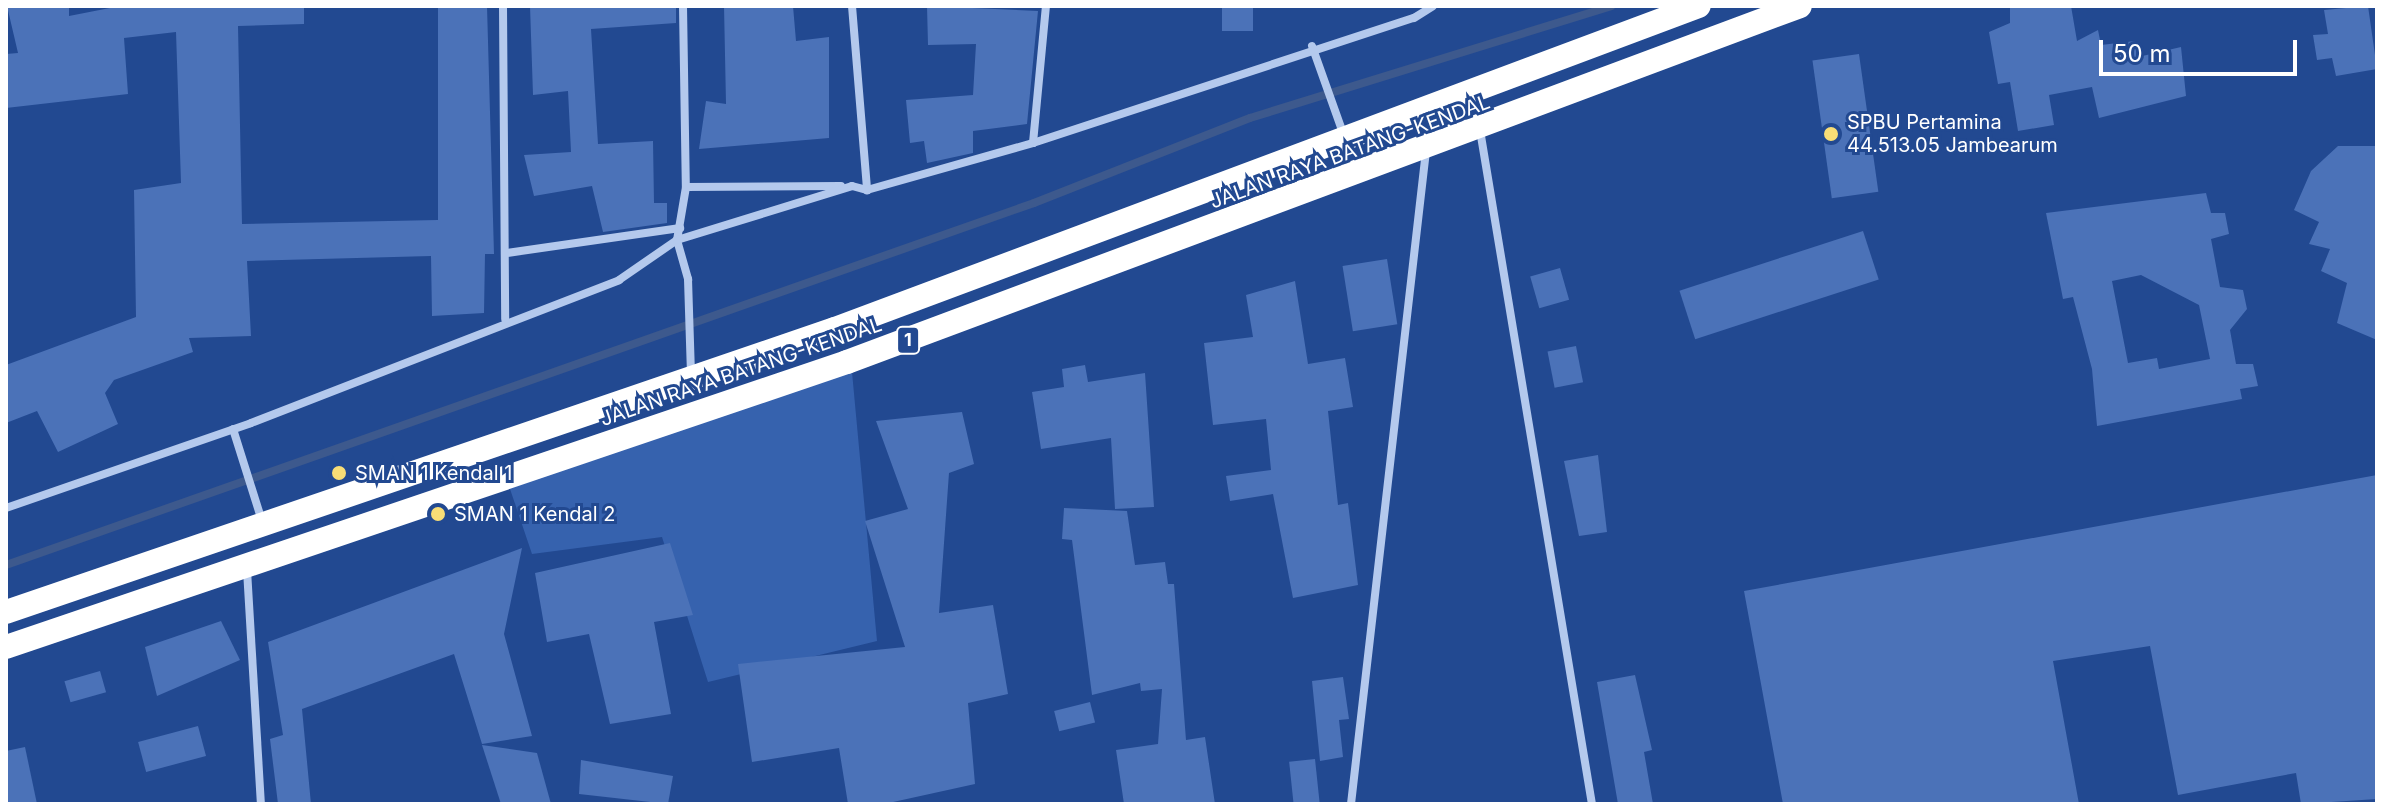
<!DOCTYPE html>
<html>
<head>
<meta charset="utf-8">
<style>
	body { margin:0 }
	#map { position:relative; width:2383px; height:810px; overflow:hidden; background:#224991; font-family:Inter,sans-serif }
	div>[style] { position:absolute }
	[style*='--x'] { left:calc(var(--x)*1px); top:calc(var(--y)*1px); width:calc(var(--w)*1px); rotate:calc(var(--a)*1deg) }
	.green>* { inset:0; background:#3662ae }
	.stream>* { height:8px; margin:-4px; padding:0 4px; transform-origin:4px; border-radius:4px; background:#3d598d }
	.building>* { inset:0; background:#4b72b8; transform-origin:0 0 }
	.street>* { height:8px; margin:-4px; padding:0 4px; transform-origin:4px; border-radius:4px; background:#b4c9ed }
	.highway>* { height:24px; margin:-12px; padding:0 12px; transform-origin:12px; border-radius:12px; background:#fff }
	.dots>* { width:22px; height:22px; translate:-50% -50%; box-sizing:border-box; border:4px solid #224991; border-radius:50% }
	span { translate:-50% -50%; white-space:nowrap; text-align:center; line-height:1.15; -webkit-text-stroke:6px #224991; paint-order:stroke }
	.shield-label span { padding:2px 6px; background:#224991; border:2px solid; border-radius:6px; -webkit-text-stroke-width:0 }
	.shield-label { font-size:18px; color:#fff; font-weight:700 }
	.poi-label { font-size:20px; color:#fff }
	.left { translate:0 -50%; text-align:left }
	.street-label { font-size:20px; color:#fff }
	.frame { position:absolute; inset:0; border:8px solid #fff; pointer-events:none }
	.scale { position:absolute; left:2099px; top:40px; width:198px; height:36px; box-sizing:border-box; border:4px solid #fff; border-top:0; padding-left:10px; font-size:24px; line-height:28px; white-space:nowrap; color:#fff; -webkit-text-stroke:6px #224991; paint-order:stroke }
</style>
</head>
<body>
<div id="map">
	<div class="green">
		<div style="clip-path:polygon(852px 372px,877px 641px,708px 682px,662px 537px,532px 554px,509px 486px)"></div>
	</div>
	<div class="stream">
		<div style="--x:6;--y:565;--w:1090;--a:-19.4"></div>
		<div style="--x:1034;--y:203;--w:232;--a:-21.5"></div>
		<div style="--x:1250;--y:118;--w:378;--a:-17.2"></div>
	</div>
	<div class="building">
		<div style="clip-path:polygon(7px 6px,69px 6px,69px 16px,120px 6px,304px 6px,304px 24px,238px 26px,242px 224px,438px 220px,438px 6px,487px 6px,494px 254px,485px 254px,484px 313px,432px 316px,431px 256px,247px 261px,251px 336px,189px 338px,193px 352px,114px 380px,105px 393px,118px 424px,58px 452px,37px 411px,6px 423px,6px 365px,136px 317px,134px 190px,181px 183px,176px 32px,124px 38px,128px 94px,6px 108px,6px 54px,18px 53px)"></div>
		<div style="clip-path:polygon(530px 6px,676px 6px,676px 23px,591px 29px,598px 144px,653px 141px,654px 203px,667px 203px,667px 223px,603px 232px,592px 186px,534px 196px,524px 155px,571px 152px,568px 91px,533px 95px)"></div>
		<div style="clip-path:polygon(724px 6px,793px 6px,796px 41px,829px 37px,829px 138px,699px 149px,706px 101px,726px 104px)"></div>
		<div style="clip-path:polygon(927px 6px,1038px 11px,1027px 124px,973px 131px,973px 153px,927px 163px,924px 141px,910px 143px,906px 100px,973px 95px,976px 44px,928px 45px)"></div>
		<div style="left:1222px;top:6px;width:31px;height:25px"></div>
		<div style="clip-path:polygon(2010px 6px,2071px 6px,2077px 41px,2098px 30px,2101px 45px,2135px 41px,2138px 57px,2181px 47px,2186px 96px,2099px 118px,2092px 87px,2049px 95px,2054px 125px,2018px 131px,2010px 82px,1998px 84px,1989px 32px,2010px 23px)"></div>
		<div style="clip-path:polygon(2368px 6px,2377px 69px,2336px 76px,2332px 58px,2317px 60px,2313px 35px,2328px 34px,2324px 10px)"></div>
		<div style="left:1859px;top:54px;width:139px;height:47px;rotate:82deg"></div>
		<div style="clip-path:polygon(2338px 146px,2377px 146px,2377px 340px,2337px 323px,2347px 283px,2321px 271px,2330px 249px,2309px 244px,2319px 222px,2294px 210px,2311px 171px)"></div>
		<div style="clip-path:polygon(evenodd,2206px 193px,2211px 213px,2225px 213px,2229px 234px,2211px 239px,2220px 287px,2243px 290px,2247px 309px,2230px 330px,2236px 364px,2253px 364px,2258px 386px,2240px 389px,2242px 399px,2097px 426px,2092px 369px,2073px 297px,2063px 299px,2046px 213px,2206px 193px,2141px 275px,2199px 305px,2210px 359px,2159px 369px,2157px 358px,2128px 363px,2112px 281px,2141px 275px)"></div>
		<div style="left:1863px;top:231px;width:51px;height:193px;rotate:72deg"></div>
		<div style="left:1387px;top:259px;width:66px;height:45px;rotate:81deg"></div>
		<div style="left:1560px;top:268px;width:33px;height:31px;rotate:74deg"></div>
		<div style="clip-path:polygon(1295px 281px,1308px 364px,1345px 358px,1353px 407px,1328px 411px,1338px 505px,1348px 503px,1358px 585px,1293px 598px,1273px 494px,1230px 501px,1226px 476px,1271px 470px,1266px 419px,1213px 425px,1204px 343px,1253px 337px,1246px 295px)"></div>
		<div style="left:1576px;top:346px;width:37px;height:29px;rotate:79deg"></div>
		<div style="clip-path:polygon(1085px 365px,1088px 382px,1145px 373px,1154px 507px,1115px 509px,1111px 438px,1041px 449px,1032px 392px,1064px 387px,1062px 369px)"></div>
		<div style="clip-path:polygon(962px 412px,974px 464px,949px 473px,939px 613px,993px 605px,1008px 694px,968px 703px,975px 784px,884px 804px,848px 804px,839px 748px,752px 762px,738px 664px,905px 647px,865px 521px,908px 509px,876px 421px)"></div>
		<div style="clip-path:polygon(1598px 455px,1607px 532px,1579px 536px,1564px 461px)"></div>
		<div style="clip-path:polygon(2377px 475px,2377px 799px,2301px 804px,2296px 773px,2178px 795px,2150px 646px,2053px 661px,2079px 804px,1783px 804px,1744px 591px)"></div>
		<div style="clip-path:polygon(1064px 508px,1127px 511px,1135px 565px,1165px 562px,1168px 584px,1174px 584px,1186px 740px,1205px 737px,1215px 804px,1124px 804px,1116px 750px,1158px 744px,1162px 689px,1141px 691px,1140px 683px,1092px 695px,1072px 540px,1062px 539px)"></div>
		<div style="clip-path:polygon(670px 543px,693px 615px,654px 622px,671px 714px,610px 724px,589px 634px,547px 642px,535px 573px)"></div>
		<div style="clip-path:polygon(522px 548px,504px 634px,532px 736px,482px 744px,454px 654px,302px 709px,311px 804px,278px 804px,270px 739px,283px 735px,268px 642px)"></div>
		<div style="clip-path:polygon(221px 621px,240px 660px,157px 696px,145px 647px)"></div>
		<div style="left:100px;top:671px;width:22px;height:37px;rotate:74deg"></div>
		<div style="clip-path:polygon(1635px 675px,1652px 750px,1644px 752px,1653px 804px,1618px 804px,1597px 682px)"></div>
		<div style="clip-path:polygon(1343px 677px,1349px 719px,1339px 720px,1343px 757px,1320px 761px,1312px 681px)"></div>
		<div style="left:1090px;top:702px;width:21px;height:37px;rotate:76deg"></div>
		<div style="left:198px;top:726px;width:31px;height:62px;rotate:75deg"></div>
		<div style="clip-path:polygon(482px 745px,537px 753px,551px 804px,501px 804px)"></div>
		<div style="clip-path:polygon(25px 747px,37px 804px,6px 804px,6px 751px)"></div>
		<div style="left:1315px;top:759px;width:45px;height:26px;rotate:84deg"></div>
		<div style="clip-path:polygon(581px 760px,673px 776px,668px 804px,579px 794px)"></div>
	</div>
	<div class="street">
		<div style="--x:503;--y:6;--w:313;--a:89.6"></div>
		<div style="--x:683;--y:6;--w:181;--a:89.1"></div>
		<div style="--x:686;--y:187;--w:54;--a:99.6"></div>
		<div style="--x:677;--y:240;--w:41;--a:74.2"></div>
		<div style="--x:688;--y:279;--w:95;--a:88.2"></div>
		<div style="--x:852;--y:6;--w:185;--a:85.3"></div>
		<div style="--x:1312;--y:46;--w:96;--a:70.4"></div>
		<div style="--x:1480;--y:130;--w:683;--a:80.57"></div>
		<div style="--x:1033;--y:143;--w:138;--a:-84.6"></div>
		<div style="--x:686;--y:187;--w:155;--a:-0.4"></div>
		<div style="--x:867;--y:190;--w:173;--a:-15.8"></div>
		<div style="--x:1033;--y:143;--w:401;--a:-18.2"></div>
		<div style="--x:1414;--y:18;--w:22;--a:-32"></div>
		<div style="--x:507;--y:253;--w:175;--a:-8.2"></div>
		<div style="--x:233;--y:429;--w:96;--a:72.5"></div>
		<div style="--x:6;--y:508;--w:259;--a:-19.1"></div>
		<div style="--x:251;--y:423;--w:395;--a:-21.2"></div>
		<div style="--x:619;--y:280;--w:70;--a:-34.6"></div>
		<div style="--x:677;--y:240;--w:183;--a:-17.1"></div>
		<div style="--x:852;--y:186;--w:16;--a:15"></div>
		<div style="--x:247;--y:570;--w:234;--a:86.6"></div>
		<div style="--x:1351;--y:804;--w:657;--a:-83.45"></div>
	</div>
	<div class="highway">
		<div style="--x:6;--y:612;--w:876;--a:-18.85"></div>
		<div style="--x:835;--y:329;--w:922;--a:-20.5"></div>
		<div style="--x:6;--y:647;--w:888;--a:-18.72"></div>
		<div style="--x:847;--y:362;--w:1017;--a:-20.48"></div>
	</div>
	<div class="dots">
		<div style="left:1831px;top:134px;background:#f8dd76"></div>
		<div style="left:339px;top:473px;background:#f8dd76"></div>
		<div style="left:438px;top:514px;background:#f8dd76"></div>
	</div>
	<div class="shield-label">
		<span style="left:908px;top:340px">1</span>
	</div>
	<div class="poi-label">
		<span class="left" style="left:1847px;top:134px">SPBU Pertamina<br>44.513.05 Jambearum</span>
		<span class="left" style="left:355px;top:473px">SMAN 1 Kendal 1</span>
		<span class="left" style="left:454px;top:514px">SMAN 1 Kendal 2</span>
	</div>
	<div class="street-label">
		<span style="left:1350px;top:152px;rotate:-20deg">JALAN RAYA BATANG-KENDAL</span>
		<span style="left:741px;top:372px;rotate:-19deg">JALAN RAYA BATANG-KENDAL</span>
	</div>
	<div class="frame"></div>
	<div class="scale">50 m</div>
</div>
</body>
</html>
